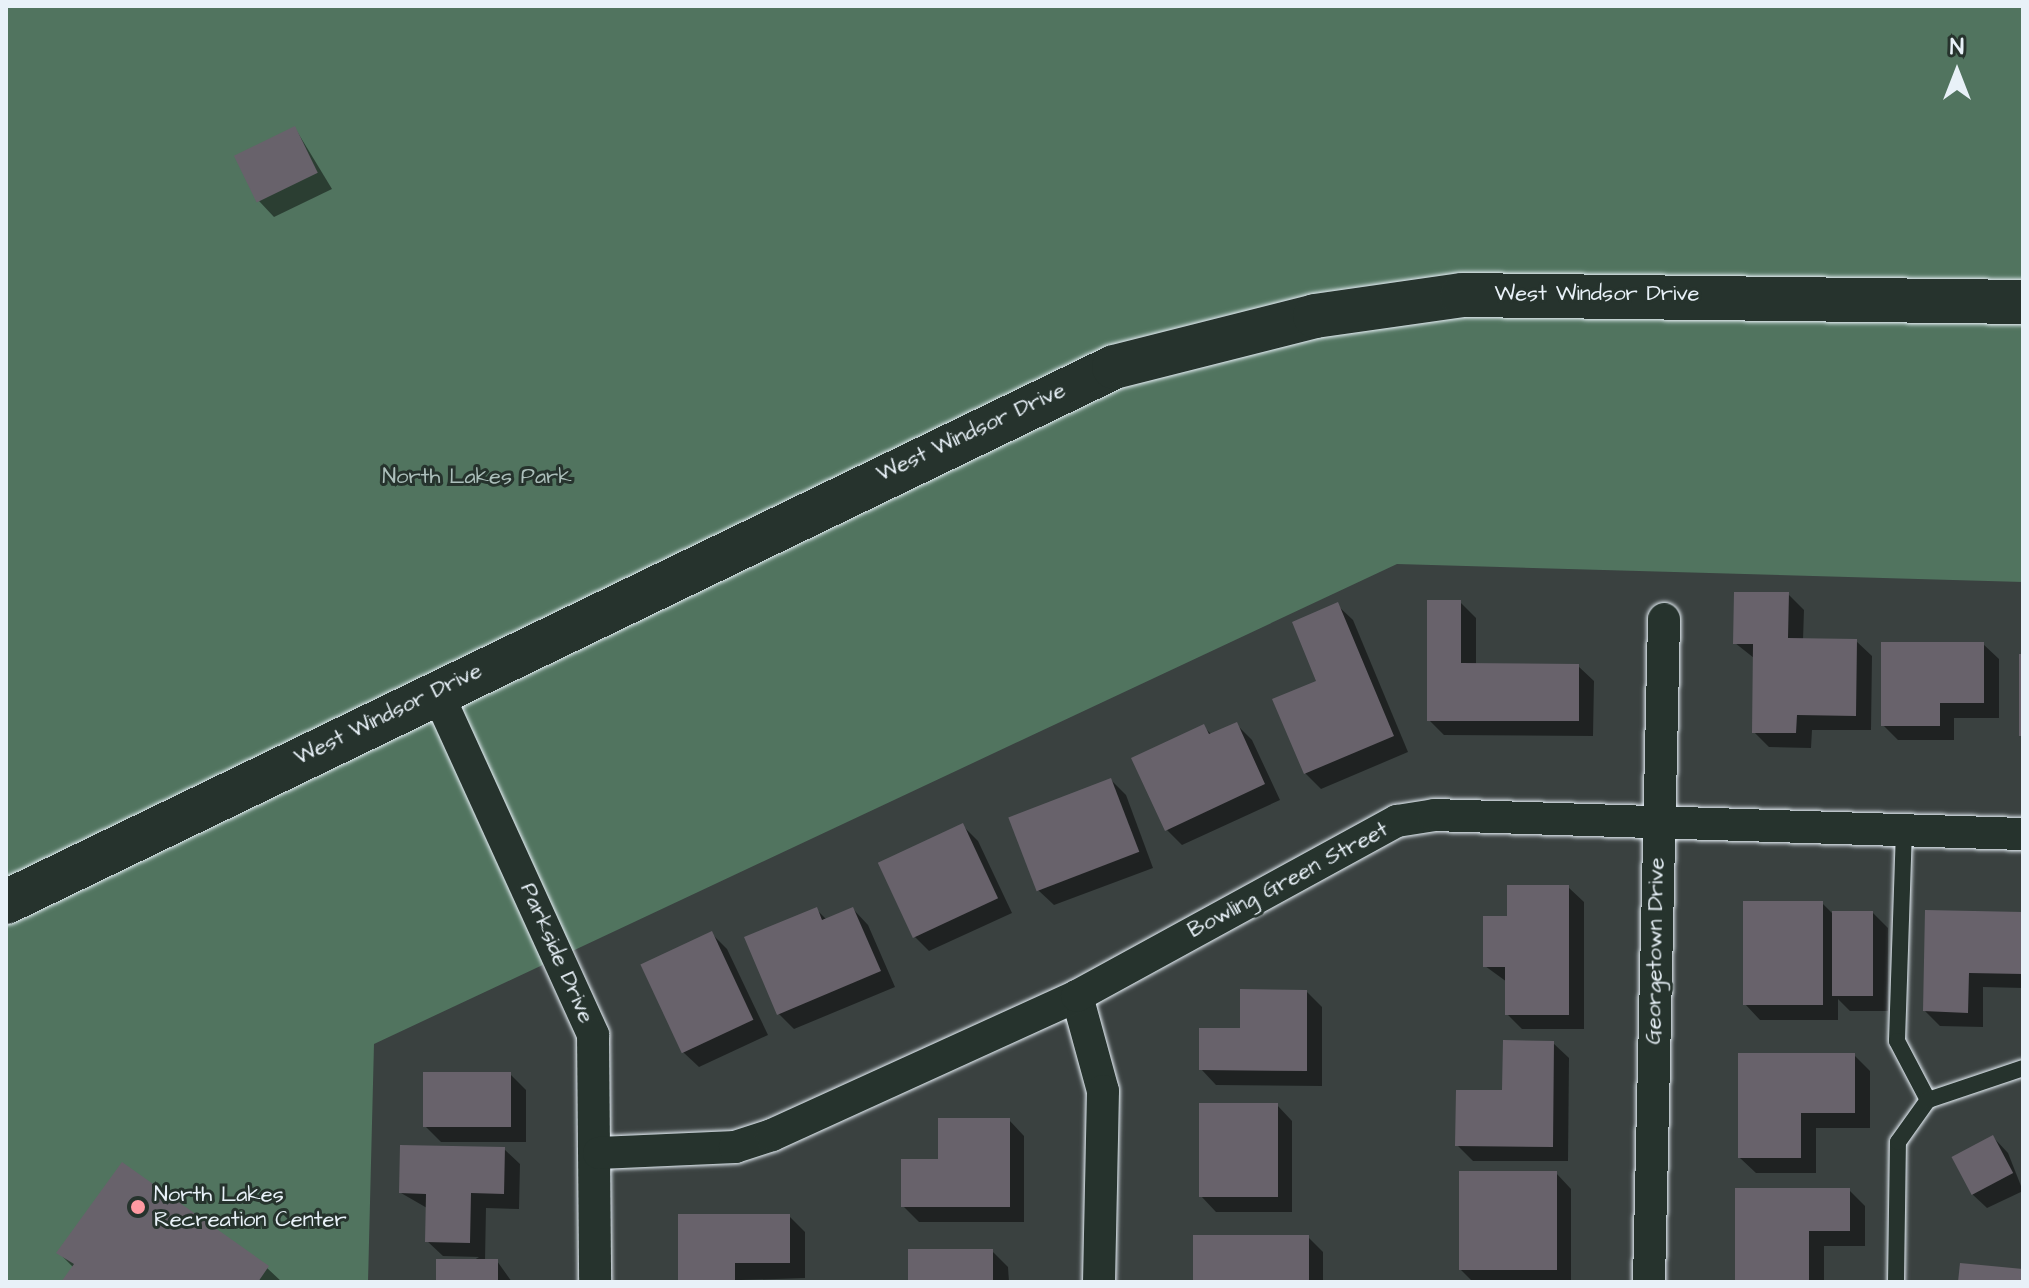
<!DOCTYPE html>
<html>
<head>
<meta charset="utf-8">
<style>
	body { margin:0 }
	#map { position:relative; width:2029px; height:1288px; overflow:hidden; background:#3a4140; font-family:"Architects Daughter",sans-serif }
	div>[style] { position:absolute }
	.green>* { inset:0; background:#51745f }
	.shadow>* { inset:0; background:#0007 }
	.building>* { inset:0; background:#68626b; transform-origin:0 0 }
	.roads { filter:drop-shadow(0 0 2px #e8f1f8) drop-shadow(0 0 2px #e8f1f8) }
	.lane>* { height:16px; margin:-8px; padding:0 8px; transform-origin:8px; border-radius:8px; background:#26332d }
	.street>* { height:32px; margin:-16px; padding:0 16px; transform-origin:16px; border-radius:16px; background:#26332d }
	.secondary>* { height:44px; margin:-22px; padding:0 22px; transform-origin:22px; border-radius:22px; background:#26332d }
	.dots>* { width:22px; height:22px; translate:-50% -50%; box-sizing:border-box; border:4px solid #26332d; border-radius:50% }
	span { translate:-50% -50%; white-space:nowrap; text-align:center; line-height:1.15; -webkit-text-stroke:6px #26332d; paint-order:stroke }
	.street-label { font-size:22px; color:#e8f1f8 }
	.park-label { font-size:22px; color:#acbfbb }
	.poi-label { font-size:22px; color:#e8f1f8 }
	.left { translate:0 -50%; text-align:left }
	.frame { position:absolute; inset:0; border:8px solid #e8f1f8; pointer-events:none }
	.north { position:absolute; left:1917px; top:32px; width:80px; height:80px; -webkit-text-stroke:6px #26332d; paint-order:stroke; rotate:0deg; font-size:22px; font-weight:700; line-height:32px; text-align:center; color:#e8f1f8 }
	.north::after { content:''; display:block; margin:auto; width:28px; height:36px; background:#e8f1f8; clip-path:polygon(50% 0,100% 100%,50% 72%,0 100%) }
</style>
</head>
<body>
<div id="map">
	<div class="green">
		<i style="clip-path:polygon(6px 6px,2023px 6px,2023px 582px,1397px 564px,374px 1044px,368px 1282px,6px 1282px)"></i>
	</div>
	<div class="shadow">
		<i style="clip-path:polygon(295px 128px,332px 189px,274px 217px,259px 201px)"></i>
		<i style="clip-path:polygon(1788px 594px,1804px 610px,1803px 640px,1856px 641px,1872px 656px,1871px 730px,1812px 730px,1811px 748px,1769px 747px,1754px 732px,1754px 658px,1735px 643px)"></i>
		<i style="clip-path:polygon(1460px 602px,1476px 618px,1476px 665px,1578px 666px,1594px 681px,1593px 736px,1444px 735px,1429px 720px)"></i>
		<i style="clip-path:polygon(1337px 605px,1353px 620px,1408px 752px,1321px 789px,1305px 773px)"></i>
		<i style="clip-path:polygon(1983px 644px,1999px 659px,1999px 718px,1954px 718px,1954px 740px,1898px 740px,1883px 725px)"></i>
		<i style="clip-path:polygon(1236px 724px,1252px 740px,1280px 800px,1182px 845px,1167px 830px,1204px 727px,1212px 735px)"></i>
		<i style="clip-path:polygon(1111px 780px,1126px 795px,1153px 868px,1054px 905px,1038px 890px)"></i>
		<i style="clip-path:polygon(962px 825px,978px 841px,1012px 913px,929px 951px,914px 936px)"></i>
		<i style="clip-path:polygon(1568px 887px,1584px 902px,1584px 1029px,1522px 1029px,1507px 1014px,1507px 982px,1485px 966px)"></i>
		<i style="clip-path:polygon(1822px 903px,1832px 913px,1873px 913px,1888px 928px,1888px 1011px,1850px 1011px,1838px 999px,1838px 1020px,1760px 1020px,1745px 1004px)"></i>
		<i style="clip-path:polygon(816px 909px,827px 920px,853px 909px,868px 925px,895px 987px,794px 1029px,778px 1013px)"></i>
		<i style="clip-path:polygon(2023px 914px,2023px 988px,1983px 987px,1983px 1027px,1940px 1026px,1925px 1011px)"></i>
		<i style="clip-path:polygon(711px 933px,727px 949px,768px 1035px,699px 1067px,683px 1052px)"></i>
		<i style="clip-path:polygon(1307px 992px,1322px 1007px,1322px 1086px,1216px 1085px,1201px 1069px,1242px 1030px)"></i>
		<i style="clip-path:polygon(1553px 1043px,1569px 1058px,1568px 1161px,1473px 1161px,1457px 1145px)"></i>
		<i style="clip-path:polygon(1854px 1055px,1870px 1071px,1870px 1128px,1816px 1128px,1816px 1173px,1756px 1173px,1740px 1158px)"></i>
		<i style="clip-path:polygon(510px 1074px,526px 1090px,526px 1142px,441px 1142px,425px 1126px)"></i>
		<i style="clip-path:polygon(1277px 1105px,1292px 1121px,1292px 1212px,1216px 1212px,1201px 1196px)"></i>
		<i style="clip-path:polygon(1009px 1120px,1024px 1136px,1024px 1222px,919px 1222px,903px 1206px,940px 1161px)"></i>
		<i style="clip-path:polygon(1993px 1137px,2008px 1153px,2023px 1191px,1987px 1208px,1971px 1193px)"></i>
		<i style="clip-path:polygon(504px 1149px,520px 1164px,519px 1209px,486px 1208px,485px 1261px,497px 1261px,512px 1282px,438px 1282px,479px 1257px,443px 1256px,427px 1241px,427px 1208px,401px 1193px)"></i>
		<i style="clip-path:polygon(1556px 1173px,1571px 1189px,1571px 1282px,1473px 1282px,1460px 1269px)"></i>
		<i style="clip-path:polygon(1849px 1190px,1865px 1206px,1865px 1246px,1824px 1246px,1824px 1282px,1737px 1282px)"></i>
		<i style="clip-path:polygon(789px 1216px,805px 1232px,805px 1278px,680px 1282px)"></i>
		<i style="clip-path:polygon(1308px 1237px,1323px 1252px,1323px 1282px,1195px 1280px)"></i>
		<i style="clip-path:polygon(992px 1251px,1008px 1267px,1009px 1282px,910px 1282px)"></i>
		<i style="clip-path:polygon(59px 1253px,267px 1268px,282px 1282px,64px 1282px,74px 1268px)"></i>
	</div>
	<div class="building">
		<i style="left:295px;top:126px;width:52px;height:68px;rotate:64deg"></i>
		<i style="clip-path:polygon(1734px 592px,1789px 592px,1788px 638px,1857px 639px,1856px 716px,1797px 715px,1796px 733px,1752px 733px,1753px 644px,1733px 644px)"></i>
		<i style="clip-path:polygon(1427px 600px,1461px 600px,1461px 663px,1579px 664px,1579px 721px,1427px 721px)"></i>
		<i style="clip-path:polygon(1338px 602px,1394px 736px,1304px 774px,1272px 699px,1316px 681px,1292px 622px)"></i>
		<i style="clip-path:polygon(1881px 642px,1984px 642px,1984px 703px,1940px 703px,1940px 726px,1881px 726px)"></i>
		<i style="left:2019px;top:654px;width:4px;height:82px"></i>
		<i style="clip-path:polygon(1237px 722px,1265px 784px,1165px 831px,1131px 758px,1204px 724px,1209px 734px)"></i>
		<i style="left:1111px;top:778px;width:79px;height:110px;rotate:69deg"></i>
		<i style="left:963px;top:823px;width:83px;height:94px;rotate:65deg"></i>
		<i style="clip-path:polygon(1507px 885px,1569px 885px,1569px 1015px,1505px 1015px,1505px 967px,1483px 967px,1483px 916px,1507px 916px)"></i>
		<i style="left:1743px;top:901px;width:80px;height:104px"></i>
		<i style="clip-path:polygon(817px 907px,822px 920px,853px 907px,881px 971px,777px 1015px,744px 937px)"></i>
		<i style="clip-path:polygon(1925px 910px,2023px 912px,2023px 974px,1969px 973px,1968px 1013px,1923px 1011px)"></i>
		<i style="left:1832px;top:911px;width:41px;height:85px"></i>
		<i style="left:712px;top:931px;width:98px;height:79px;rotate:65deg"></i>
		<i style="clip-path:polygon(1240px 989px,1307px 990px,1307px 1071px,1199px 1070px,1199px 1028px,1240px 1028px)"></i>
		<i style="clip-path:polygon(1503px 1040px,1554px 1041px,1553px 1147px,1455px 1146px,1456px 1090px,1502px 1090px)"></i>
		<i style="clip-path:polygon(1738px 1053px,1855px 1053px,1855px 1113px,1801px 1113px,1801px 1158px,1738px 1158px)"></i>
		<i style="left:423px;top:1072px;width:88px;height:55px"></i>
		<i style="left:1199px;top:1103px;width:79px;height:94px"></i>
		<i style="clip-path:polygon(938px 1118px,1010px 1118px,1010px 1207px,901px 1207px,901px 1159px,938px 1159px)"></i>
		<i style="left:1993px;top:1135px;width:43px;height:47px;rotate:62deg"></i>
		<i style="clip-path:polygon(400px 1145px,505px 1147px,504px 1194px,471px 1193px,470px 1243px,425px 1242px,426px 1194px,399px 1193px)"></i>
		<i style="clip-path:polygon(122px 1162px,269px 1266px,258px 1282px,61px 1282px,74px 1264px,56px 1253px)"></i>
		<i style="left:1459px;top:1171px;width:98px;height:99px"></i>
		<i style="clip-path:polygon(1735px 1188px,1850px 1188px,1850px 1231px,1809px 1231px,1809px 1282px,1735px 1282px)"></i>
		<i style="clip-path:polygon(678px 1214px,790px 1214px,790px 1263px,735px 1263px,735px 1282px,678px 1282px)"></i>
		<i style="left:1193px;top:1235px;width:116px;height:46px"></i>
		<i style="left:908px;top:1249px;width:85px;height:33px"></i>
		<i style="left:436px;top:1259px;width:62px;height:23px"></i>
		<i style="clip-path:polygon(1960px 1263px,2023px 1269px,2023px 1282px,1958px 1282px)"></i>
	</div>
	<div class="roads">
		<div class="lane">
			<i style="left:1904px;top:829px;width:212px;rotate:91.9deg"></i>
			<i style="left:1897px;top:1041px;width:67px;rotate:62.3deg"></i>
			<i style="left:1896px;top:1282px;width:140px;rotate:-89.2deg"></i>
			<i style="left:1898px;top:1142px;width:52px;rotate:-54.5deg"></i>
			<i style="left:1928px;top:1100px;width:100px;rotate:-18.6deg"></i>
		</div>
		<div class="street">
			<i style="left:436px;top:690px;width:379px;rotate:65.5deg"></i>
			<i style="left:593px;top:1035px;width:247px;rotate:89.5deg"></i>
			<i style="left:1077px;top:996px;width:98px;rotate:74.7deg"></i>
			<i style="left:1103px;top:1091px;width:191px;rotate:91.2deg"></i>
			<i style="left:599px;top:1153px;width:136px;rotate:-2.5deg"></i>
			<i style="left:735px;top:1147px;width:39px;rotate:-18deg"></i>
			<i style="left:772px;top:1135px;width:335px;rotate:-24.5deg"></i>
			<i style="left:1077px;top:996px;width:365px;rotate:-28.7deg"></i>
			<i style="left:1397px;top:821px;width:37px;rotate:-9deg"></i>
			<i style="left:1434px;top:815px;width:589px;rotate:1.85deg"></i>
			<i style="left:1649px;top:1282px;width:663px;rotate:-88.7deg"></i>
		</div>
		<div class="secondary">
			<i style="left:6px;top:902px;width:1230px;rotate:-25.77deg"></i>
			<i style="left:1114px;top:367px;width:207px;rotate:-14.2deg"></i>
			<i style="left:1315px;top:316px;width:148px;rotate:-8.1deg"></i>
			<i style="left:1462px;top:295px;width:561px;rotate:0.71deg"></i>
		</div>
	</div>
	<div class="dots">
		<i style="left:138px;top:1207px;background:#ff9aa2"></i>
	</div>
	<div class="street-label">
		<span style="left:1597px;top:294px">West Windsor Drive</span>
		<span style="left:971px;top:432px;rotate:-25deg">West Windsor Drive</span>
		<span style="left:388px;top:714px;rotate:-26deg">West Windsor Drive</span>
		<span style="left:1288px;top:880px;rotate:-28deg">Bowling Green Street</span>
		<span style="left:1655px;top:951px;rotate:-89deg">Georgetown Drive</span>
		<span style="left:557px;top:953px;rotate:66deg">Parkside Drive</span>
	</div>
	<div class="park-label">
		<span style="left:477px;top:477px">North Lakes Park</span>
	</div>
	<div class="poi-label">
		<span class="left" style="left:154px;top:1207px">North Lakes<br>Recreation Center</span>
	</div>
	<div class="frame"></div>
	<div class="north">N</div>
</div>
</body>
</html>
